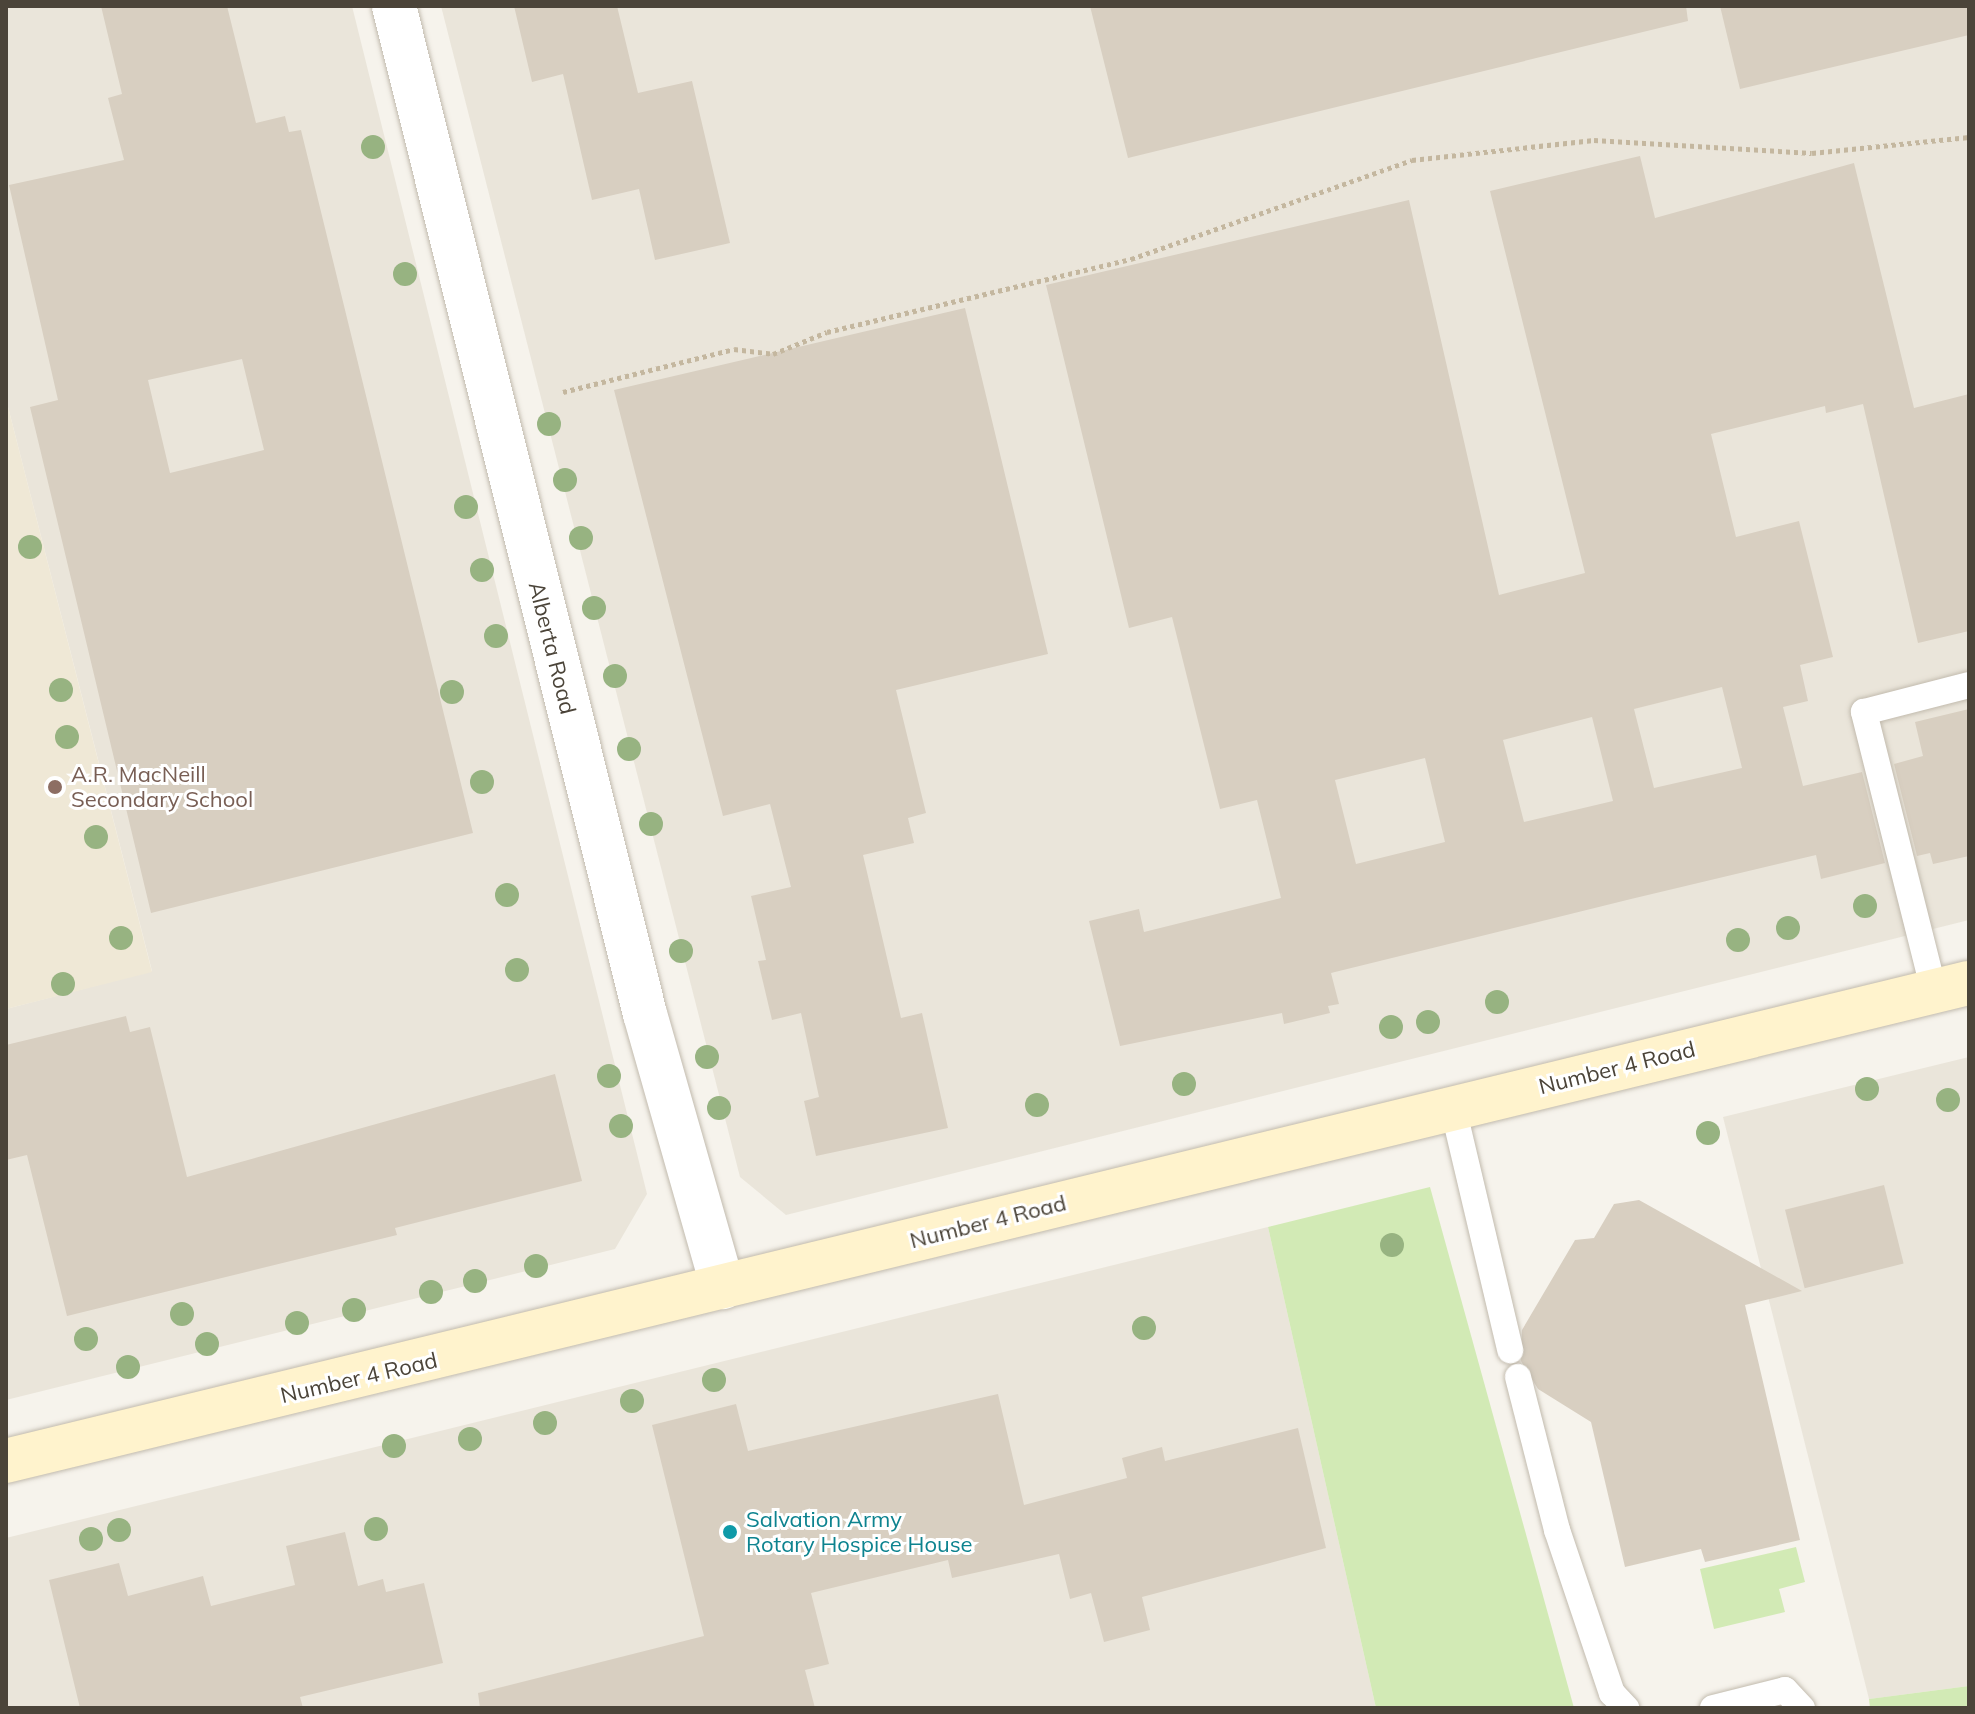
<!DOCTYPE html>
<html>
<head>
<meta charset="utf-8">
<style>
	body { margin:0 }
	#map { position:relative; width:1975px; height:1714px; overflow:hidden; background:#f6f3ec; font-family:Mulish,sans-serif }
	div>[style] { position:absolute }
	.residential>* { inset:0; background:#eae5da }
	.education>* { inset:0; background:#efe8d6 }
	.green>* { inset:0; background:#d2eab5 }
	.building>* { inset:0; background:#d8cfc1; transform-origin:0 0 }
	.path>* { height:5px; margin-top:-2.5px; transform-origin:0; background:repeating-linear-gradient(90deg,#c4b79f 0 4px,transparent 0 8px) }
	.roads { filter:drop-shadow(0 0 2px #c2bbae) drop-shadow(0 0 2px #c2bbae) }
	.service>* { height:26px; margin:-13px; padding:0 13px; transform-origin:13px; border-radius:13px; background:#fff }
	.minor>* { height:44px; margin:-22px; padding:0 22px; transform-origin:22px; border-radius:22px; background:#fff }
	.secondary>* { height:44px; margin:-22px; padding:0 22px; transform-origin:22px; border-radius:22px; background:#fff3cd }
	.trees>* { width:24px; height:24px; margin:-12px; border-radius:50%; background:#97b381 }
	.dots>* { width:22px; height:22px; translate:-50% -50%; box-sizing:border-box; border:4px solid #fff; border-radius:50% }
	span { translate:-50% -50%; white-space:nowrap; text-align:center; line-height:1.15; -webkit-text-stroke:6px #fff; paint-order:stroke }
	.street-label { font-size:22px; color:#4b4439 }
	.education-label { font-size:22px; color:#785e54 }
	.left { translate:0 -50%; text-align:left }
	.culture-label { font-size:22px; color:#0d838f }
	.frame { position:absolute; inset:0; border:8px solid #4b4439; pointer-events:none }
</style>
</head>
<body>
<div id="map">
	<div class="residential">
		<i style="clip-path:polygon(6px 6px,352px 6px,647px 1194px,615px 1249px,6px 1400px,6px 1009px,152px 971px,6px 399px)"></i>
		<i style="clip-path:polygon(441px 6px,1969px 6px,1969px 920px,786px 1215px,740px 1177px)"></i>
		<i style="clip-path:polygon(1969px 1057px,1969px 1686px,1869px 1699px,1723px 1117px)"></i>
		<i style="clip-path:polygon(1268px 1227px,1376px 1708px,6px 1708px,6px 1538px)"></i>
	</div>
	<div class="education">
		<i style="clip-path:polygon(6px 399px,152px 972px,6px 1009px)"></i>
	</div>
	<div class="green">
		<i style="clip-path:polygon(1430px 1187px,1574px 1708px,1376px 1708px,1268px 1227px)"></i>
		<i style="clip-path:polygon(1796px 1547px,1805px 1582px,1779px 1589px,1785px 1612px,1714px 1629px,1700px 1569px)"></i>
		<i style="clip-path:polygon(1969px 1686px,1969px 1708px,1870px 1708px,1869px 1699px)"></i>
	</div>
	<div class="building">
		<i style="clip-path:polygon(evenodd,101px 6px,227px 6px,256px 123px,285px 116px,289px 132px,301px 130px,473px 833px,151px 913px,30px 407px,58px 400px,9px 185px,124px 160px,108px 98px,122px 94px,101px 6px,242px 359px,264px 450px,170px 473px,148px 380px,242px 359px)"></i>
		<i style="clip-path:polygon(514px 6px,617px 6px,638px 93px,692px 81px,730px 243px,655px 260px,639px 189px,592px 200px,563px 74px,532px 82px)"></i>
		<i style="clip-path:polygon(1090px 6px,1686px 6px,1688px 21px,1128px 158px)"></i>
		<i style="clip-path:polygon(1720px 6px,1969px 6px,1969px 35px,1740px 89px)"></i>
		<i style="clip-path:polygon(evenodd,1640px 156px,1655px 218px,1854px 163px,1914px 408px,1969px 394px,1969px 631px,1918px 643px,1863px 404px,1826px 413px,1825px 406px,1711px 434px,1736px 537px,1799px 521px,1833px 657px,1800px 665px,1808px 701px,1783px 707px,1803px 786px,1862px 772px,1885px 863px,1821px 879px,1816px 855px,1631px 899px,1331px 973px,1339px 1004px,1328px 1006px,1330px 1013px,1284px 1024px,1282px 1013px,1120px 1046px,1089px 921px,1139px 909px,1144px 932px,1281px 898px,1257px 800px,1220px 809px,1172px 617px,1129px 628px,1046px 285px,1409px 200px,1499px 595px,1585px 573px,1490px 191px,1640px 156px,1722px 687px,1742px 768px,1654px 788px,1634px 709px,1722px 687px,1640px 156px,1592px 717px,1613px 801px,1524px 822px,1503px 740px,1592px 717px,1640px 156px,1425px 758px,1445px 842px,1356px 864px,1335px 780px,1425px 758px)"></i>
		<i style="clip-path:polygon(965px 308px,1048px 654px,896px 690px,926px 813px,908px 818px,914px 843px,863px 855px,901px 1018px,922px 1013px,948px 1128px,816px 1156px,804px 1101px,819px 1097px,801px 1013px,772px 1020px,758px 961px,766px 960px,751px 896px,791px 887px,770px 804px,723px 816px,614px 390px)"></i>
		<i style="clip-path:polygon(1969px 709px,1969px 856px,1933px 864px,1930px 853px,1917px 856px,1894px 764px,1923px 756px,1915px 722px)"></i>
		<i style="clip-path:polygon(126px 1016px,130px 1032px,150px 1027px,187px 1177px,555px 1074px,582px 1181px,395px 1228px,397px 1235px,67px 1316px,27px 1155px,6px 1160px,6px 1045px)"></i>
		<i style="left:1884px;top:1185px;width:81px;height:102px;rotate:76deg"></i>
		<i style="clip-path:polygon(1639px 1200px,1802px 1291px,1745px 1305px,1800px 1540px,1705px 1562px,1701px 1549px,1625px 1567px,1591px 1422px,1538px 1389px,1521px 1361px,1522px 1330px,1575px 1240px,1594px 1238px,1614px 1204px)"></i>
		<i style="clip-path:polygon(998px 1394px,1024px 1505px,1127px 1478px,1122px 1458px,1162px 1447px,1165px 1461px,1298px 1428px,1326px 1548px,1142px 1597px,1150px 1630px,1104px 1642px,1091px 1593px,1070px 1599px,1059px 1554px,952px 1578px,948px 1560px,811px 1593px,829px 1664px,805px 1670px,815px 1708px,480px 1708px,478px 1693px,704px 1636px,652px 1425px,736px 1404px,748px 1451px)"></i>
		<i style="clip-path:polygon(345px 1532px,358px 1586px,383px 1579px,386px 1592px,424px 1583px,443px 1663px,300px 1697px,303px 1708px,80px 1708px,49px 1580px,119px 1563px,128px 1596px,203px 1576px,211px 1606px,295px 1585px,286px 1546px)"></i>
	</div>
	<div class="path">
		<i style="left:563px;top:392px;width:176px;rotate:-14.1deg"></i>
		<i style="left:734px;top:349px;width:39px;rotate:7deg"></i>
		<i style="left:773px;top:354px;width:58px;rotate:-22.2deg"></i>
		<i style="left:827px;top:332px;width:313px;rotate:-13.5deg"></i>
		<i style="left:1131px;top:259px;width:298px;rotate:-19.4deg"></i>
		<i style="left:1412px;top:160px;width:183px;rotate:-6.3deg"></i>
		<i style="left:1594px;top:140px;width:218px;rotate:3.4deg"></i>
		<i style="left:1812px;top:153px;width:158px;rotate:-5.8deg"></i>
	</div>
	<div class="roads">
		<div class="service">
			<i style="left:1934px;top:991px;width:288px;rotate:-104.1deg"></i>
			<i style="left:1864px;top:712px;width:108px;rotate:-14.4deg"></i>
			<i style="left:1453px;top:1108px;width:249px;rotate:76.7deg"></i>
			<i style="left:1518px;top:1377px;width:158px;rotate:75.7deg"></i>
			<i style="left:1557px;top:1530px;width:172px;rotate:71.4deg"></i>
			<i style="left:1612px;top:1693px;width:21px;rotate:47deg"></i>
			<i style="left:1713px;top:1708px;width:74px;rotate:-14deg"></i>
			<i style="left:1785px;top:1690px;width:25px;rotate:47deg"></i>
		</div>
		<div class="minor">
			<i style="left:394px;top:6px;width:1039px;rotate:76.02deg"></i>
			<i style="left:645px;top:1014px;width:284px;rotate:74.1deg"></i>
		</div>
		<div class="secondary">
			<i style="left:6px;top:1461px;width:2020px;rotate:-13.69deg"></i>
		</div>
	</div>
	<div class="trees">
		<i style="left:373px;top:147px"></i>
		<i style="left:405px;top:274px"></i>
		<i style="left:549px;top:424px"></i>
		<i style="left:565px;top:480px"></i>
		<i style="left:466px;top:507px"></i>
		<i style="left:581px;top:538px"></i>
		<i style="left:30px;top:547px"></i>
		<i style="left:482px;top:570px"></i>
		<i style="left:594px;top:608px"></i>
		<i style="left:496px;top:636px"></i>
		<i style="left:615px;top:676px"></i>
		<i style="left:61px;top:690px"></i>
		<i style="left:452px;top:692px"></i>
		<i style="left:67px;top:737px"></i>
		<i style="left:629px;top:749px"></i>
		<i style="left:482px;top:782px"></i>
		<i style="left:651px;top:824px"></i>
		<i style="left:96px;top:837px"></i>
		<i style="left:507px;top:895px"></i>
		<i style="left:1865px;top:906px"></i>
		<i style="left:1788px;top:928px"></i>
		<i style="left:121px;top:938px"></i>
		<i style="left:1738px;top:940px"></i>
		<i style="left:681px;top:951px"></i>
		<i style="left:517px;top:970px"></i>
		<i style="left:63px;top:984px"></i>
		<i style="left:1497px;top:1002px"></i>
		<i style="left:1428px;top:1022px"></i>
		<i style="left:1391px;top:1027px"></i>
		<i style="left:707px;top:1057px"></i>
		<i style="left:609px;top:1076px"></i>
		<i style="left:1184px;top:1084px"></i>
		<i style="left:1867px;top:1089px"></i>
		<i style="left:1948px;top:1100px"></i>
		<i style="left:1037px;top:1105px"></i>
		<i style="left:719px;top:1108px"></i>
		<i style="left:621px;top:1126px"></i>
		<i style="left:1708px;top:1133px"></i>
		<i style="left:1392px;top:1245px"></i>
		<i style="left:536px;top:1266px"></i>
		<i style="left:475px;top:1281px"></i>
		<i style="left:431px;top:1292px"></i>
		<i style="left:354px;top:1310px"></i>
		<i style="left:182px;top:1314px"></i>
		<i style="left:297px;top:1323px"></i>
		<i style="left:1144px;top:1328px"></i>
		<i style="left:86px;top:1339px"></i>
		<i style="left:207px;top:1344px"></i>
		<i style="left:128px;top:1367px"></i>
		<i style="left:714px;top:1380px"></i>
		<i style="left:632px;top:1401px"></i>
		<i style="left:545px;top:1423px"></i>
		<i style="left:470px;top:1439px"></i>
		<i style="left:394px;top:1446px"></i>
		<i style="left:376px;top:1529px"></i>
		<i style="left:119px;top:1530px"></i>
		<i style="left:91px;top:1539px"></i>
	</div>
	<div class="dots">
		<i style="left:55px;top:787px;background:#8d6e63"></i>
		<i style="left:730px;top:1532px;background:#0f9aa8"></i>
	</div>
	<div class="street-label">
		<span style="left:552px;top:648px;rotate:76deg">Alberta Road</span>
		<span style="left:1617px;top:1068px;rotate:-14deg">Number 4 Road</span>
		<span style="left:988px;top:1222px;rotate:-14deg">Number 4 Road</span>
		<span style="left:359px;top:1378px;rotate:-13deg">Number 4 Road</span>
	</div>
	<div class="education-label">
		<span class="left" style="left:71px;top:787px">A.R. MacNeill<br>Secondary School</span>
	</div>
	<div class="culture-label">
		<span class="left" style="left:746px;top:1532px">Salvation Army<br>Rotary Hospice House</span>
	</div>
	<div class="frame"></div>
</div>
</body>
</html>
